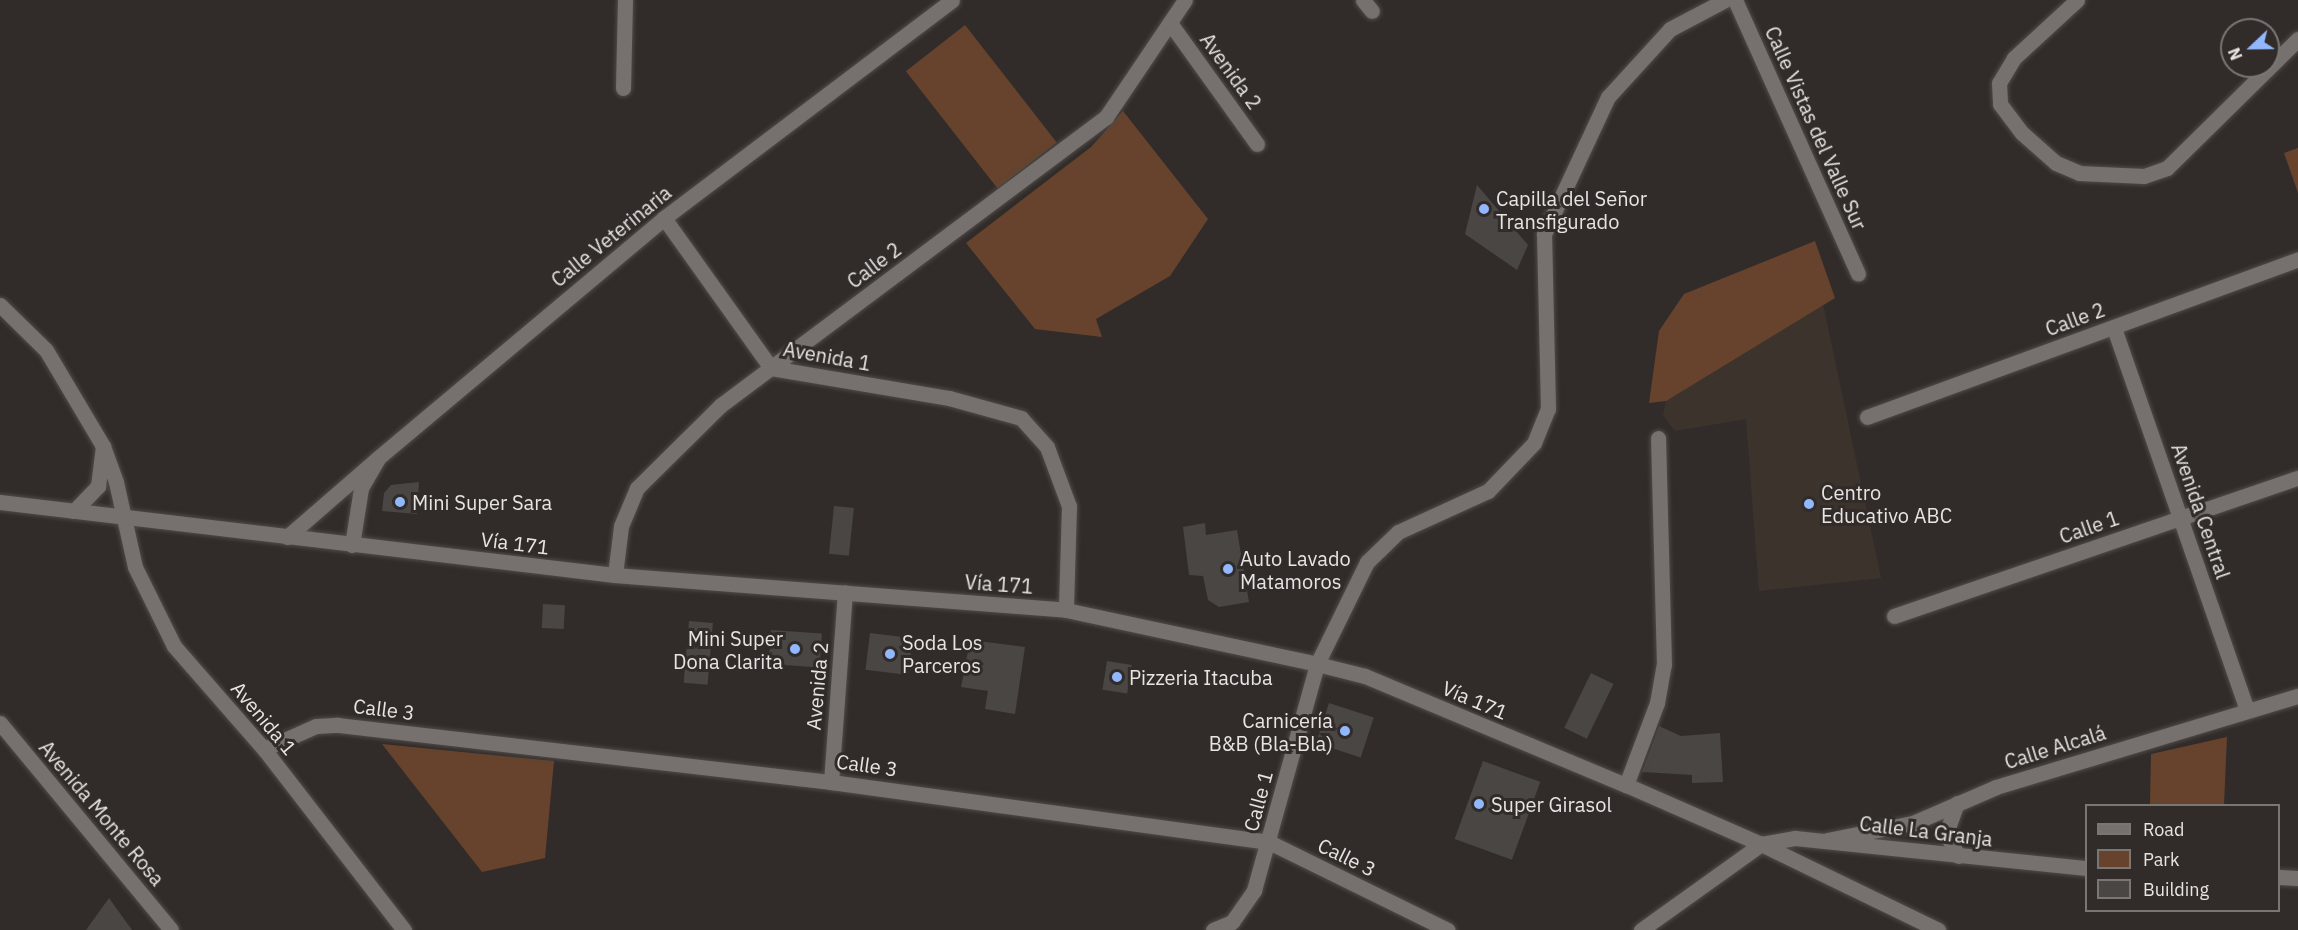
<!DOCTYPE html>
<html>
<head>
<meta charset="utf-8">
<style>
	body { margin:0 }
	#map { position:relative; width:2298px; height:930px; overflow:hidden; background:#312c2a; font-family:"IBM Plex Sans",sans-serif }
	div>[style] { position:absolute }
	.built>* { inset:0; background:#3d332d }
	.green>* { inset:0; background:#67432d; transform-origin:0 0 }
	.building>* { inset:0; background:#4a4643; transform-origin:0 0 }
	.roads { filter:drop-shadow(0 0 2px #4f4b48) drop-shadow(0 0 2px #4f4b48) }
	.street>* { height:15px; margin:-7.5px; padding:0 7.5px; transform-origin:7.5px; border-radius:7.5px; background:#76716e }
	.secondary>* { height:15px; margin:-7.5px; padding:0 7.5px; transform-origin:7.5px; border-radius:7.5px; background:#76716e }
	.dots>* { width:16px; height:16px; translate:-50% -50%; box-sizing:border-box; border:3px solid #312c2a; border-radius:50% }
	span { translate:-50% -50%; white-space:nowrap; text-align:center; line-height:1.15; -webkit-text-stroke:6px #312c2a; paint-order:stroke }
	.street-label { font-size:20px; color:#e7e4e2 }
	.poi-label { font-size:20px; color:#e7e4e2 }
	.left { translate:0 -50%; text-align:left }
	.right { translate:-100% -50%; text-align:right }
	.legend { position:absolute; left:2085px; top:804px; width:195px; height:108px; box-sizing:border-box; background:#312c2a; border:2px solid #7a7674; margin:0; padding:8px 10px; list-style:none; font-size:18px; color:#e7e4e2 }
	.legend li { display:flex; align-items:center; gap:12px; height:30px }
	.legend b { width:30px; border:2px solid #7a7674 }
	.north { position:absolute; left:2220px; top:18px; width:60px; height:60px; box-sizing:border-box; background:#312c2a; border:2px solid #7a7674; border-radius:50%; rotate:248deg; font-size:16px; font-weight:700; line-height:24px; text-align:center; color:#e7e4e2 }
	.north::after { content:''; display:block; margin:auto; width:21px; height:27px; background:#91b8fd; clip-path:polygon(50% 0,100% 100%,50% 72%,0 100%) }
</style>
</head>
<body>
<div id="map">
	<div class="built">
		<i style="clip-path:polygon(1823px 304px,1881px 578px,1759px 591px,1746px 419px,1675px 431px,1663px 415px,1666px 401px,1675px 389px)"></i>
	</div>
	<div class="green">
		<i style="left:965px;top:25px;width:149px;height:75px;rotate:52deg"></i>
		<i style="clip-path:polygon(1123px 111px,1208px 219px,1170px 276px,1096px 319px,1102px 337px,1035px 329px,966px 243px,1091px 147px)"></i>
		<i style="clip-path:polygon(2298px 148px,2298px 193px,2284px 153px)"></i>
		<i style="clip-path:polygon(1815px 241px,1835px 298px,1666px 401px,1649px 403px,1659px 331px,1684px 294px)"></i>
		<i style="clip-path:polygon(2227px 737px,2224px 805px,2150px 805px,2151px 754px)"></i>
		<i style="clip-path:polygon(382px 744px,554px 761px,545px 858px,482px 872px)"></i>
	</div>
	<div class="building">
		<i style="clip-path:polygon(1477px 185px,1528px 245px,1517px 270px,1465px 234px)"></i>
		<i style="clip-path:polygon(419px 482px,417px 514px,382px 511px,384px 493px,391px 485px)"></i>
		<i style="left:834px;top:506px;width:20px;height:48px;rotate:6deg"></i>
		<i style="clip-path:polygon(1205px 523px,1206px 535px,1237px 530px,1249px 602px,1219px 607px,1208px 600px,1203px 576px,1189px 575px,1183px 527px)"></i>
		<i style="left:543px;top:604px;width:22px;height:24px;rotate:3deg"></i>
		<i style="left:689px;top:621px;width:24px;height:62px;rotate:5deg"></i>
		<i style="left:771px;top:630px;width:51px;height:34px;rotate:4deg"></i>
		<i style="left:870px;top:633px;width:43px;height:37px;rotate:7deg"></i>
		<i style="clip-path:polygon(970px 640px,1025px 647px,1015px 714px,985px 709px,988px 691px,961px 687px)"></i>
		<i style="left:1107px;top:661px;width:25px;height:29px;rotate:9deg"></i>
		<i style="left:1591px;top:673px;width:25px;height:61px;rotate:26deg"></i>
		<i style="left:1329px;top:703px;width:47px;height:42px;rotate:18deg"></i>
		<i style="clip-path:polygon(1659px 726px,1681px 736px,1720px 733px,1723px 782px,1692px 783px,1692px 775px,1642px 772px)"></i>
		<i style="left:1483px;top:761px;width:61px;height:83px;rotate:20deg"></i>
		<i style="clip-path:polygon(109px 898px,132px 930px,86px 930px)"></i>
	</div>
	<div class="roads">
		<div class="street">
			<i style="left:1363px;top:0;width:14px;rotate:51deg"></i>
			<i style="left:1735px;top:0;width:300px;rotate:65.8deg"></i>
			<i style="left:2077px;top:0;width:86px;rotate:137.4deg"></i>
			<i style="left:2014px;top:58px;width:29px;rotate:121deg"></i>
			<i style="left:1999px;top:83px;width:21px;rotate:87deg"></i>
			<i style="left:2000px;top:104px;width:36px;rotate:53deg"></i>
			<i style="left:2022px;top:133px;width:45px;rotate:41.4deg"></i>
			<i style="left:2056px;top:163px;width:25px;rotate:23deg"></i>
			<i style="left:2079px;top:173px;width:65px;rotate:2.6deg"></i>
			<i style="left:2144px;top:176px;width:24px;rotate:-19deg"></i>
			<i style="left:2167px;top:168px;width:184px;rotate:-44.6deg"></i>
			<i style="left:1170px;top:23px;width:149px;rotate:54.3deg"></i>
			<i style="left:623px;top:88px;width:88px;rotate:-88.7deg"></i>
			<i style="left:664px;top:218px;width:184px;rotate:54.5deg"></i>
			<i style="left:771px;top:368px;width:181px;rotate:9.6deg"></i>
			<i style="left:949px;top:398px;width:75px;rotate:15.5deg"></i>
			<i style="left:1021px;top:418px;width:39px;rotate:48deg"></i>
			<i style="left:1047px;top:447px;width:63px;rotate:69.6deg"></i>
			<i style="left:1069px;top:506px;width:104px;rotate:91.7deg"></i>
			<i style="left:0;top:305px;width:64px;rotate:44.4deg"></i>
			<i style="left:46px;top:350px;width:112px;rotate:59.3deg"></i>
			<i style="left:103px;top:446px;width:38px;rotate:70deg"></i>
			<i style="left:116px;top:482px;width:87px;rotate:77.4deg"></i>
			<i style="left:135px;top:567px;width:88px;rotate:63.7deg"></i>
			<i style="left:174px;top:646px;width:137px;rotate:48.9deg"></i>
			<i style="left:264px;top:749px;width:229px;rotate:52.3deg"></i>
			<i style="left:2114px;top:328px;width:404px;rotate:70.8deg"></i>
			<i style="left:1867px;top:417px;width:459px;rotate:-20.1deg"></i>
			<i style="left:352px;top:545px;width:58px;rotate:-81deg"></i>
			<i style="left:361px;top:488px;width:34px;rotate:-60deg"></i>
			<i style="left:378px;top:458px;width:373px;rotate:-40deg"></i>
			<i style="left:664px;top:218px;width:361px;rotate:-37.1deg"></i>
			<i style="left:615px;top:575px;width:49px;rotate:-83deg"></i>
			<i style="left:621px;top:526px;width:41px;rotate:-67.2deg"></i>
			<i style="left:637px;top:488px;width:118px;rotate:-44.7deg"></i>
			<i style="left:721px;top:405px;width:481px;rotate:-36.8deg"></i>
			<i style="left:1106px;top:117px;width:141px;rotate:-56deg"></i>
			<i style="left:1894px;top:616px;width:427px;rotate:-18.9deg"></i>
			<i style="left:0;top:723px;width:268px;rotate:50.4deg"></i>
			<i style="left:264px;top:749px;width:57px;rotate:-23.9deg"></i>
			<i style="left:316px;top:726px;width:22px;rotate:-3deg"></i>
			<i style="left:338px;top:725px;width:496px;rotate:6.6deg"></i>
			<i style="left:831px;top:782px;width:442px;rotate:7.8deg"></i>
			<i style="left:1269px;top:842px;width:199px;rotate:26.2deg"></i>
			<i style="left:831px;top:782px;width:190px;rotate:-85.8deg"></i>
			<i style="left:1626px;top:785px;width:88px;rotate:-69.3deg"></i>
			<i style="left:1657px;top:703px;width:39px;rotate:-80deg"></i>
			<i style="left:1664px;top:665px;width:227px;rotate:-91.5deg"></i>
			<i style="left:1957px;top:803px;width:33px;rotate:110deg"></i>
			<i style="left:1946px;top:834px;width:25px;rotate:61deg"></i>
			<i style="left:1827px;top:840px;width:88px;rotate:-11.2deg"></i>
			<i style="left:1913px;top:823px;width:90px;rotate:-23.4deg"></i>
			<i style="left:1996px;top:787px;width:315px;rotate:-16.8deg"></i>
			<i style="left:2278px;top:877px;width:20px;rotate:3deg"></i>
			<i style="left:1213px;top:930px;width:21px;rotate:-23deg"></i>
			<i style="left:1232px;top:922px;width:39px;rotate:-55deg"></i>
			<i style="left:1254px;top:890px;width:235px;rotate:-74.4deg"></i>
			<i style="left:1317px;top:664px;width:114px;rotate:-63.9deg"></i>
			<i style="left:1367px;top:562px;width:43px;rotate:-44.1deg"></i>
			<i style="left:1398px;top:532px;width:99px;rotate:-24.5deg"></i>
			<i style="left:1488px;top:491px;width:66px;rotate:-46.2deg"></i>
			<i style="left:1534px;top:443px;width:37px;rotate:-68deg"></i>
			<i style="left:1548px;top:409px;width:175px;rotate:-91.3deg"></i>
			<i style="left:1544px;top:234px;width:151px;rotate:-65deg"></i>
			<i style="left:1608px;top:97px;width:92px;rotate:-47.6deg"></i>
			<i style="left:1670px;top:29px;width:62px;rotate:-27.8deg"></i>
			<i style="left:1641px;top:930px;width:148px;rotate:-35.6deg"></i>
			<i style="left:1761px;top:844px;width:35px;rotate:-10deg"></i>
			<i style="left:1795px;top:838px;width:293px;rotate:5.9deg"></i>
		</div>
		<div class="secondary">
			<i style="left:0;top:502px;width:619px;rotate:6.77deg"></i>
			<i style="left:615px;top:575px;width:452px;rotate:4.4deg"></i>
			<i style="left:1066px;top:610px;width:257px;rotate:12.1deg"></i>
			<i style="left:1317px;top:664px;width:49px;rotate:14deg"></i>
			<i style="left:1365px;top:676px;width:283px;rotate:22.7deg"></i>
			<i style="left:1626px;top:785px;width:147px;rotate:23.6deg"></i>
			<i style="left:1761px;top:844px;width:197px;rotate:25.9deg"></i>
			<i style="left:74px;top:511px;width:35px;rotate:-46deg"></i>
			<i style="left:98px;top:486px;width:40px;rotate:-82.9deg"></i>
			<i style="left:287px;top:537px;width:121px;rotate:-41deg"></i>
		</div>
	</div>
	<div class="dots">
		<i style="left:1484px;top:209px;background:#91b8fd"></i>
		<i style="left:400px;top:502px;background:#91b8fd"></i>
		<i style="left:1809px;top:504px;background:#91b8fd"></i>
		<i style="left:1228px;top:569px;background:#91b8fd"></i>
		<i style="left:795px;top:649px;background:#91b8fd"></i>
		<i style="left:890px;top:654px;background:#91b8fd"></i>
		<i style="left:1117px;top:677px;background:#91b8fd"></i>
		<i style="left:1345px;top:731px;background:#91b8fd"></i>
		<i style="left:1479px;top:804px;background:#91b8fd"></i>
	</div>
	<div class="street-label">
		<span style="left:1231px;top:71px;rotate:54deg">Avenida 2</span>
		<span style="left:1816px;top:128px;rotate:66deg">Calle Vistas del Valle Sur</span>
		<span style="left:611px;top:236px;rotate:-39deg">Calle Veterinaria</span>
		<span style="left:874px;top:265px;rotate:-37deg">Calle 2</span>
		<span style="left:2075px;top:319px;rotate:-20deg">Calle 2</span>
		<span style="left:827px;top:356px;rotate:10deg">Avenida 1</span>
		<span style="left:2201px;top:511px;rotate:71deg">Avenida Central</span>
		<span style="left:2089px;top:527px;rotate:-19deg">Calle 1</span>
		<span style="left:515px;top:543px;rotate:7deg">Vía 171</span>
		<span style="left:999px;top:584px;rotate:4deg">Vía 171</span>
		<span style="left:817px;top:686px;rotate:-85deg">Avenida 2</span>
		<span style="left:1475px;top:700px;rotate:23deg">Vía 171</span>
		<span style="left:384px;top:709px;rotate:7deg">Calle 3</span>
		<span style="left:264px;top:718px;rotate:50deg">Avenida 1</span>
		<span style="left:2055px;top:747px;rotate:-17deg">Calle Alcalá</span>
		<span style="left:867px;top:765px;rotate:8deg">Calle 3</span>
		<span style="left:1258px;top:801px;rotate:-75deg">Calle 1</span>
		<span style="left:102px;top:813px;rotate:50deg">Avenida Monte Rosa</span>
		<span style="left:1926px;top:831px;rotate:7deg">Calle La Granja</span>
		<span style="left:1347px;top:857px;rotate:26deg">Calle 3</span>
	</div>
	<div class="poi-label">
		<span class="left" style="left:1496px;top:210px">Capilla del Señor<br>Transfigurado</span>
		<span class="left" style="left:1821px;top:504px">Centro<br>Educativo ABC</span>
		<span class="left" style="left:412px;top:502px">Mini Super Sara</span>
		<span class="left" style="left:1240px;top:570px">Auto Lavado<br>Matamoros</span>
		<span class="right" style="left:783px;top:650px">Mini Super<br>Dona Clarita</span>
		<span class="left" style="left:902px;top:654px">Soda Los<br>Parceros</span>
		<span class="left" style="left:1129px;top:677px">Pizzeria Itacuba</span>
		<span class="right" style="left:1333px;top:732px">Carnicería<br>B&amp;B (Bla-Bla)</span>
		<span class="left" style="left:1491px;top:804px">Super Girasol</span>
	</div>
	<ul class="legend">
	<li><b style="height:8px;background:#76716e"></b>Road</li>
	<li><b style="height:16px;background:#67432d"></b>Park</li>
	<li><b style="height:16px;background:#4a4643"></b>Building</li>
	</ul>
	<div class="north">N</div>
</div>
</body>
</html>
